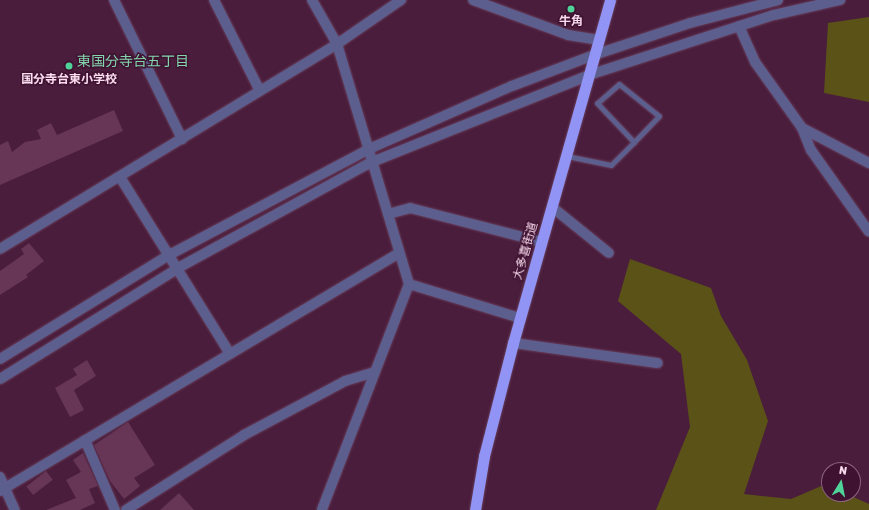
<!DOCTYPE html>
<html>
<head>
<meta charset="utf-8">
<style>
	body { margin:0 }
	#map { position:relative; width:869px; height:510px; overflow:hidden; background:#4a1d3c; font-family:Rubik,"Noto Sans JP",sans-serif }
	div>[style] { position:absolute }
	.green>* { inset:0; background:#5b5217 }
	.building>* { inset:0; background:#673656; transform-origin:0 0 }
	.roads { filter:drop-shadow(0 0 1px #663c59) drop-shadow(0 0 1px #663c59) }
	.service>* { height:5px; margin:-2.5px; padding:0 2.5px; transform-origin:2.5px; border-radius:2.5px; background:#5c5e8e }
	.minor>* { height:10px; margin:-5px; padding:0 5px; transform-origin:5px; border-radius:5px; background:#5c5e8e }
	.tertiary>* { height:10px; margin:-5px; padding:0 5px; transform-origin:5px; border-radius:5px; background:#5c5e8e }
	.trunk>* { height:11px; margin:-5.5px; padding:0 5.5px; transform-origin:5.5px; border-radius:5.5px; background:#9194f4 }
	.dots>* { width:11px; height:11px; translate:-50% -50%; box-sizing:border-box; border:2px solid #3f1232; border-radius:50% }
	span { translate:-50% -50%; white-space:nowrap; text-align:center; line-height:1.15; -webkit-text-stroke:3px #3f1232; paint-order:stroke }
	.poi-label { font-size:12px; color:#fbddef; font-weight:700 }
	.street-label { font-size:12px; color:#fbddef }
	.quarter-label { font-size:14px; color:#83d5ab }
	.north { position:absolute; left:821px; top:462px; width:40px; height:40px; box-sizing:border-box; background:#3f1232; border:1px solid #8a637e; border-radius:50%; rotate:10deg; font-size:11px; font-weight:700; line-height:16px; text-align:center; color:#fbddef }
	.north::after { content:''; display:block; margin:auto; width:14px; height:18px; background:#4fd399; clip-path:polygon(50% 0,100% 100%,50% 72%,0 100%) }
</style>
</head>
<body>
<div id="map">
	<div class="green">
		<i style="clip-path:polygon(869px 17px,869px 102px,824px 93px,828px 23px)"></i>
		<i style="clip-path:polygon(630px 259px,711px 288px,721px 316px,747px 360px,768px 421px,744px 494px,791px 499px,826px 484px,829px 486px,829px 494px,847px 494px,869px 504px,869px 510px,656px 510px,690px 427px,681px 354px,618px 301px)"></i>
	</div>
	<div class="building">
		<i style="clip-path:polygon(114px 110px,123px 131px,0 185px,0 145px,8px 141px,12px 152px,25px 142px,41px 139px,37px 130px,51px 123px,57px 135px)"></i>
		<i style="clip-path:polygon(29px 243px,44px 261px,26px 275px,28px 277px,0 295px,0 271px,24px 254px,21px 249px)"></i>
		<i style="clip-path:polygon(87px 360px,96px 376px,74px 390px,84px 410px,70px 417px,55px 388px,77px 375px,73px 369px)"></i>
		<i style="clip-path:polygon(128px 422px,155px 465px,134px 478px,140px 486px,124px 499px,110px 481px,94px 445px)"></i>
		<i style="clip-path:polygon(83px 453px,98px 486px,89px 489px,95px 503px,80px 510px,46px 510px,76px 498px,66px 480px,81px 472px,73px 460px)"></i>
		<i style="left:46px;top:471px;width:11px;height:25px;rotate:52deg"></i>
		<i style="clip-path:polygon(179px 493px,194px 510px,160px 510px)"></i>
	</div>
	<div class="roads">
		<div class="service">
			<i style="left:567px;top:156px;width:45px;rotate:11.6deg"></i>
			<i style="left:611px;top:165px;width:33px;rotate:-45deg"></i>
			<i style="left:634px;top:142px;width:36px;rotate:-46deg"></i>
			<i style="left:659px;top:116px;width:51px;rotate:-141.3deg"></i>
			<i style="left:619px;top:84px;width:29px;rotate:139deg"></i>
			<i style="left:597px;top:103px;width:54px;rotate:46.5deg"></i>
		</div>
		<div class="minor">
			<i style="left:114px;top:0;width:155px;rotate:63.9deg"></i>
			<i style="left:214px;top:0;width:100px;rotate:63.2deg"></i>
			<i style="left:312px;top:0;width:51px;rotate:60.4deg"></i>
			<i style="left:337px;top:44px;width:251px;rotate:73.3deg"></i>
			<i style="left:409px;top:284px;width:242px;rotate:111.1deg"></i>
			<i style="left:473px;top:0;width:101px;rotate:20.2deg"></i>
			<i style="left:568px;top:35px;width:30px;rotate:9deg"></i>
			<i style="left:739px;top:26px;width:39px;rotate:66deg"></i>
			<i style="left:755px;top:62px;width:81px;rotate:54.5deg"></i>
			<i style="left:802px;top:128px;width:24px;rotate:68deg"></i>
			<i style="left:811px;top:150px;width:100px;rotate:54.7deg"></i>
			<i style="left:802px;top:128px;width:76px;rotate:27.6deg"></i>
			<i style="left:120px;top:177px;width:208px;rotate:58.1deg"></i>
			<i style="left:552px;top:207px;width:73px;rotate:38.9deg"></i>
			<i style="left:388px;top:214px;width:23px;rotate:-15deg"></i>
			<i style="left:410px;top:208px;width:136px;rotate:14.4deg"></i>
			<i style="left:0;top:249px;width:394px;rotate:-31.3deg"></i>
			<i style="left:337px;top:44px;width:78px;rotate:-34.5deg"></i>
			<i style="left:409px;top:284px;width:116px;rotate:17deg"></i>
			<i style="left:513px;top:343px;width:146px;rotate:7.9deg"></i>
			<i style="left:85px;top:440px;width:76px;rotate:66.8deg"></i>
			<i style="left:0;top:491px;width:465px;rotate:-30.8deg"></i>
			<i style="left:126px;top:510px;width:140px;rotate:-32.4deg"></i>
			<i style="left:244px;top:435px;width:115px;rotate:-28.1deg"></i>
			<i style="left:345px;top:381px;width:31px;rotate:-17deg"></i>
		</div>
		<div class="tertiary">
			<i style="left:0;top:359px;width:198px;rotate:-31.6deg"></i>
			<i style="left:169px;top:255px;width:226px;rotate:-27.9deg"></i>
			<i style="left:369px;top:149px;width:156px;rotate:-23.8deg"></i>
			<i style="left:512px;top:86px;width:88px;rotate:-20.7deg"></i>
			<i style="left:594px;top:55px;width:101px;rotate:-18.4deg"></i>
			<i style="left:690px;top:23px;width:91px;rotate:-14.6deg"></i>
			<i style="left:0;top:379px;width:210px;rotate:-31.9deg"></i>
			<i style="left:178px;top:268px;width:221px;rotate:-28.7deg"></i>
			<i style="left:372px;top:162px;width:234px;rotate:-21.8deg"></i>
			<i style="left:589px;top:75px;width:194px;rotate:-18deg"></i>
			<i style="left:774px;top:15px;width:68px;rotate:-12.8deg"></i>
			<i style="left:0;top:477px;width:36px;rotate:66deg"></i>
		</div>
		<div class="trunk">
			<i style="left:475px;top:510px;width:55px;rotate:-80.5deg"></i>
			<i style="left:484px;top:456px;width:117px;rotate:-75.6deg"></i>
			<i style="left:513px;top:343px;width:356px;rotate:-74.2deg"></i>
		</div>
	</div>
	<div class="dots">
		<i style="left:571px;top:9px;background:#4fd399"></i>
		<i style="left:69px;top:66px;background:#4fd399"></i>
	</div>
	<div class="poi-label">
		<span style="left:571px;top:22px">牛角</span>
		<span style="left:69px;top:80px">国分寺台東小学校</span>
	</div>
	<div class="street-label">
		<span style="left:526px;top:251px;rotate:-74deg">大多喜街道</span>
	</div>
	<div class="quarter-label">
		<span style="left:133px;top:62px">東国分寺台五丁目</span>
	</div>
	<div class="north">N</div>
</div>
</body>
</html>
